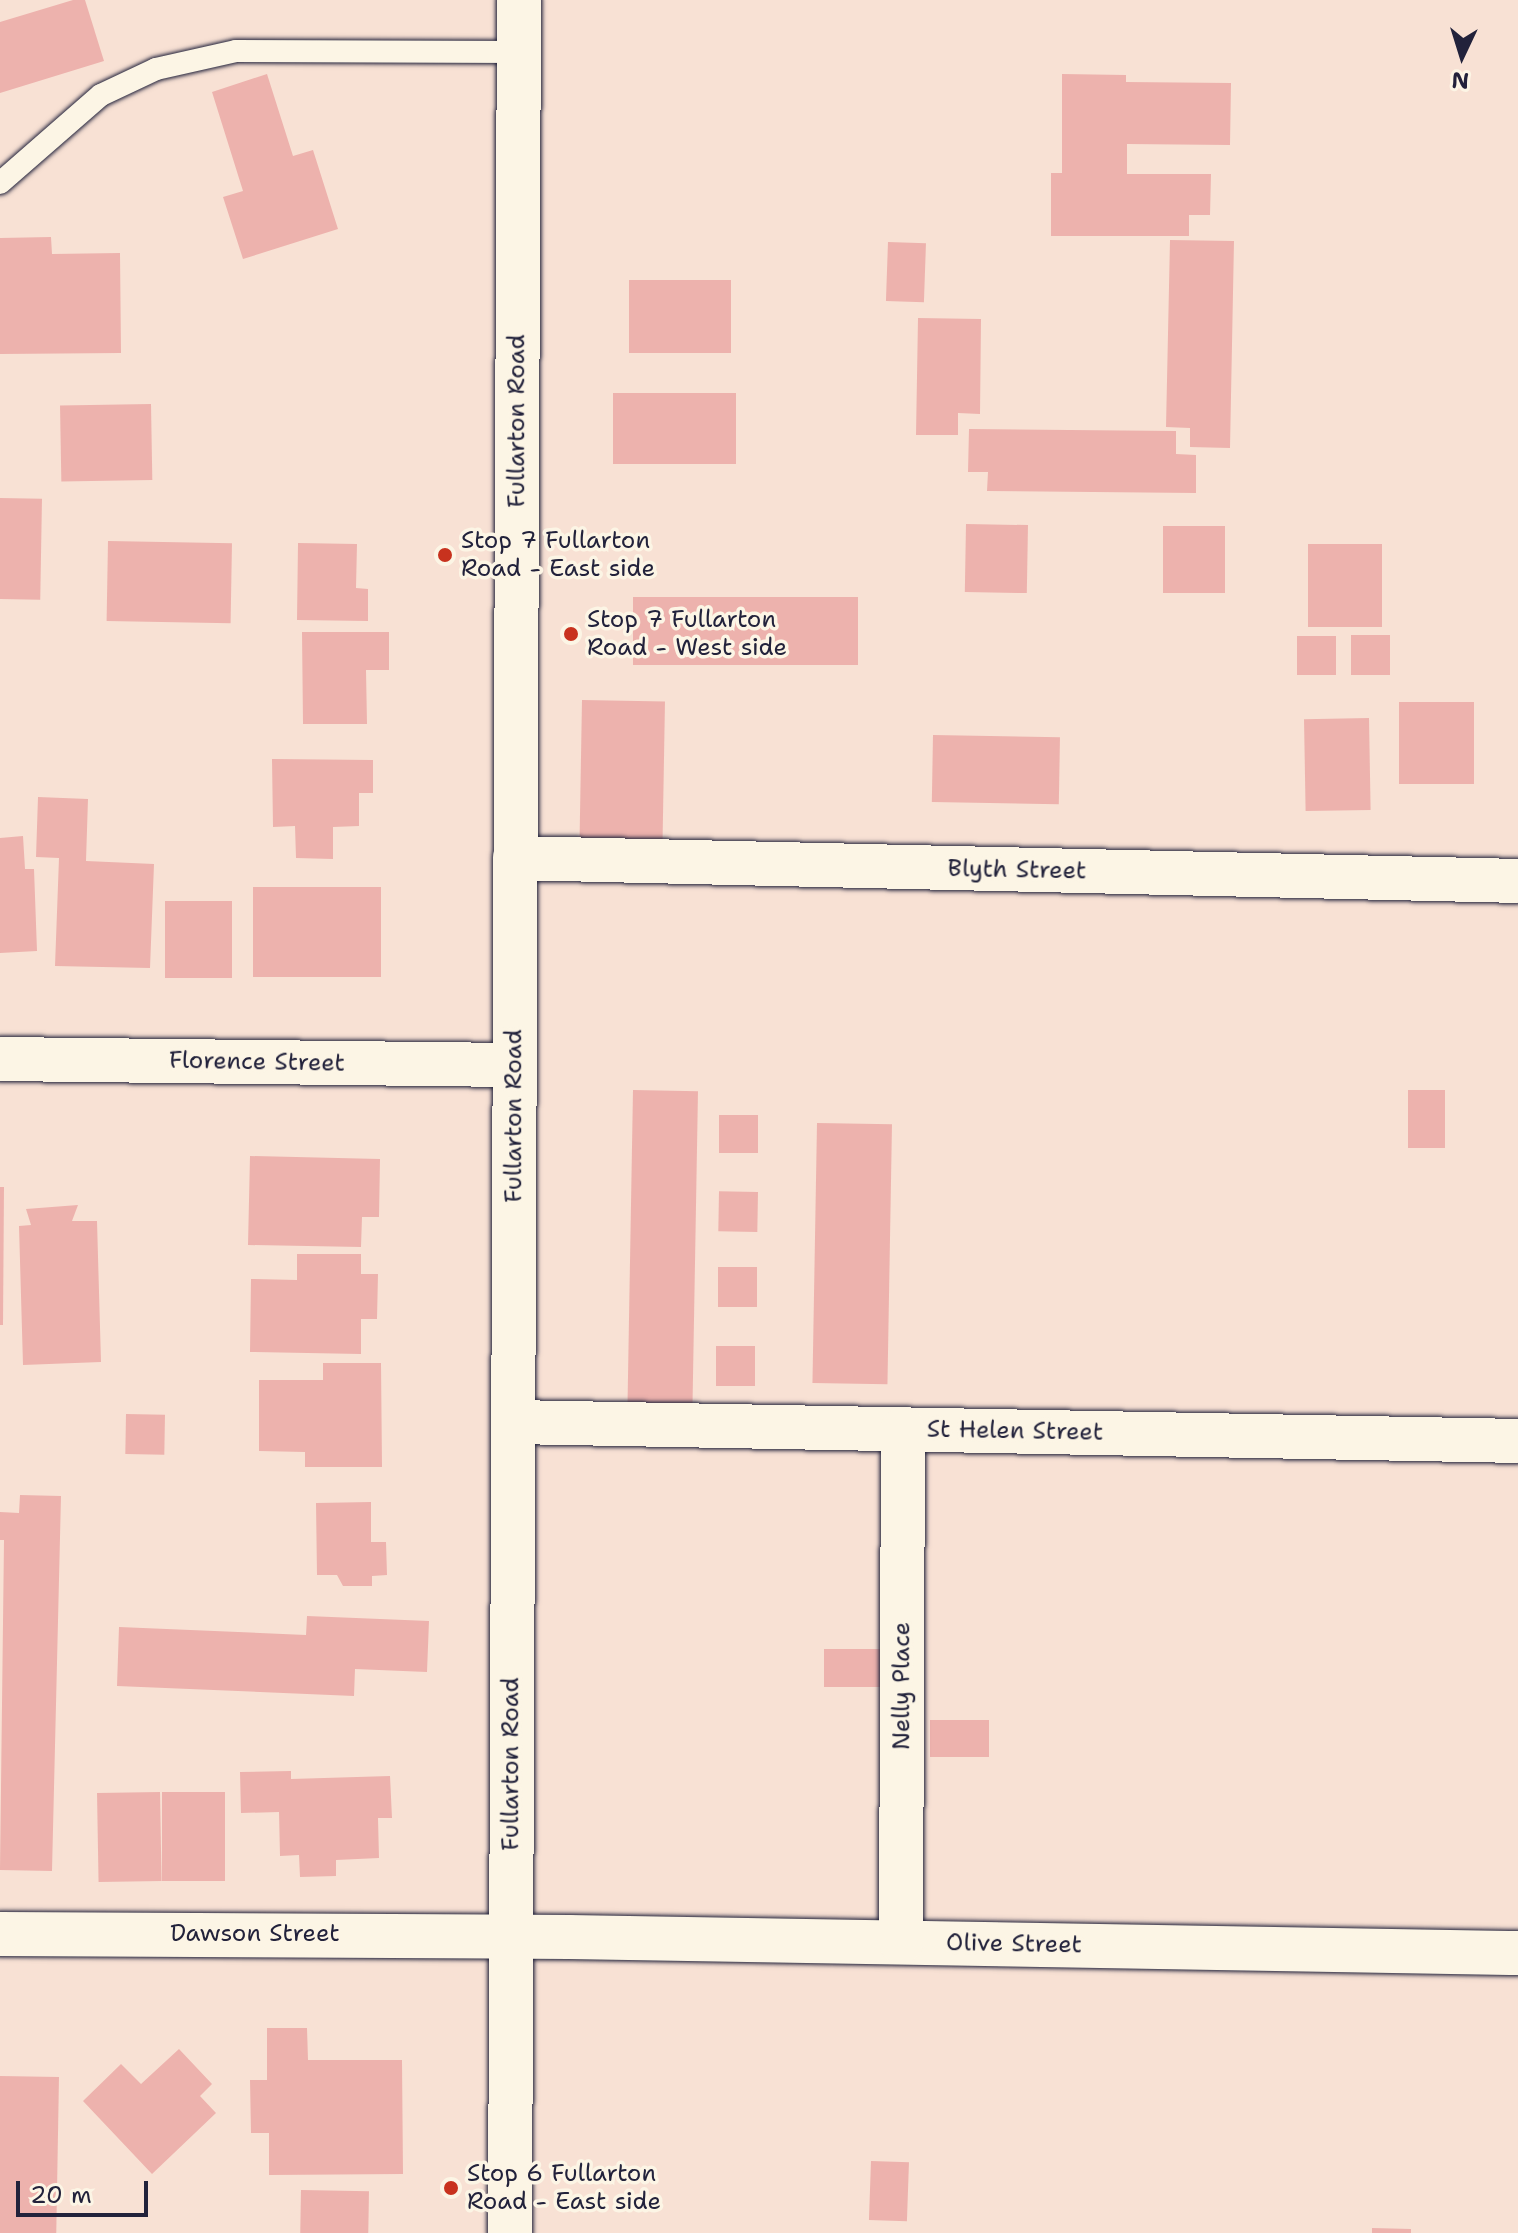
<!DOCTYPE html>
<html>
<head>
<meta charset="utf-8">
<style>
	body { margin:0 }
	#map { position:relative; width:1518px; height:2233px; overflow:hidden; background:#f8e1d4; font-family:"Shantell Sans",sans-serif }
	div>[style] { position:absolute }
	.building>* { inset:0; background:#edb2ad; transform-origin:0 0 }
	.roads { filter:drop-shadow(0 0 2px #22223b) drop-shadow(0 0 2px #22223b) }
	.service>* { height:22px; margin:-11px; padding:0 11px; transform-origin:11px; border-radius:11px; background:#fcf5e5 }
	.minor>* { height:44px; margin:-22px; padding:0 22px; transform-origin:22px; border-radius:22px; background:#fcf5e5 }
	.primary>* { height:44px; margin:-22px; padding:0 22px; transform-origin:22px; border-radius:22px; background:#fcf5e5 }
	.dots>* { width:22px; height:22px; translate:-50% -50%; box-sizing:border-box; border:4px solid #fcf5e5; border-radius:50% }
	span { translate:-50% -50%; white-space:nowrap; text-align:center; line-height:1.15; -webkit-text-stroke:7px #fcf5e5; paint-order:stroke }
	.street-label { font-size:24px; color:#22223b }
	.poi-label { font-size:24px; color:#22223b }
	.left { translate:0 -50%; text-align:left }
	.north { position:absolute; left:1422px; top:16px; width:80px; height:80px; -webkit-text-stroke:6px #fcf5e5; paint-order:stroke; rotate:184deg; font-size:22px; font-weight:700; line-height:32px; text-align:center; color:#22223b }
	.north::after { content:''; display:block; margin:auto; width:28px; height:36px; background:#22223b; clip-path:polygon(50% 0,100% 100%,50% 72%,0 100%) }
	.scale { position:absolute; left:16px; top:2181px; width:132px; height:36px; box-sizing:border-box; border:4px solid #22223b; border-top:0; padding-left:10px; font-size:24px; line-height:28px; white-space:nowrap; color:#22223b; -webkit-text-stroke:6px #fcf5e5; paint-order:stroke }
</style>
</head>
<body>
<div id="map">
	<div class="building">
		<i style="clip-path:polygon(73px 0,85px 0,104px 61px,0 93px,0 22px)"></i>
		<i style="clip-path:polygon(267px 74px,293px 156px,313px 150px,338px 229px,243px 259px,223px 197px,243px 191px,212px 92px)"></i>
		<i style="clip-path:polygon(1062px 74px,1126px 75px,1126px 82px,1231px 83px,1230px 145px,1127px 144px,1127px 174px,1211px 174px,1210px 215px,1189px 215px,1189px 236px,1051px 236px,1051px 173px,1062px 173px)"></i>
		<i style="clip-path:polygon(51px 237px,52px 254px,120px 253px,121px 353px,0 354px,0 238px)"></i>
		<i style="clip-path:polygon(1170px 240px,1234px 241px,1230px 448px,1190px 447px,1190px 428px,1166px 427px)"></i>
		<i style="left:888px;top:242px;width:38px;height:59px;rotate:2deg"></i>
		<i style="left:629px;top:280px;width:102px;height:73px"></i>
		<i style="clip-path:polygon(918px 318px,981px 319px,980px 414px,958px 413px,958px 435px,916px 435px)"></i>
		<i style="left:613px;top:393px;width:123px;height:71px"></i>
		<i style="left:151px;top:404px;width:76px;height:91px;rotate:89deg"></i>
		<i style="clip-path:polygon(969px 429px,1176px 431px,1176px 454px,1196px 455px,1196px 493px,987px 491px,988px 472px,968px 472px)"></i>
		<i style="left:0;top:498px;width:42px;height:101px;rotate:1deg"></i>
		<i style="left:966px;top:524px;width:62px;height:68px;rotate:1deg"></i>
		<i style="left:1163px;top:526px;width:62px;height:67px"></i>
		<i style="left:108px;top:541px;width:124px;height:80px;rotate:1deg"></i>
		<i style="clip-path:polygon(298px 543px,357px 544px,356px 588px,368px 589px,368px 621px,297px 620px)"></i>
		<i style="left:1308px;top:544px;width:74px;height:83px"></i>
		<i style="left:858px;top:597px;width:68px;height:225px;rotate:90deg"></i>
		<i style="clip-path:polygon(302px 632px,389px 632px,389px 670px,366px 670px,367px 724px,303px 724px)"></i>
		<i style="left:1390px;top:635px;width:40px;height:39px;rotate:90deg"></i>
		<i style="left:1297px;top:636px;width:39px;height:39px"></i>
		<i style="left:582px;top:700px;width:83px;height:144px;rotate:1deg"></i>
		<i style="left:1399px;top:702px;width:75px;height:82px"></i>
		<i style="left:1369px;top:718px;width:92px;height:65px;rotate:89deg"></i>
		<i style="left:933px;top:735px;width:127px;height:67px;rotate:1deg"></i>
		<i style="clip-path:polygon(272px 759px,373px 760px,373px 793px,359px 793px,359px 826px,333px 827px,333px 859px,296px 858px,295px 826px,273px 827px)"></i>
		<i style="clip-path:polygon(38px 797px,88px 799px,86px 861px,154px 864px,150px 968px,55px 966px,59px 858px,36px 857px)"></i>
		<i style="clip-path:polygon(23px 836px,25px 869px,34px 869px,37px 951px,0 953px,0 838px)"></i>
		<i style="left:253px;top:887px;width:128px;height:90px"></i>
		<i style="left:165px;top:901px;width:67px;height:77px"></i>
		<i style="left:633px;top:1090px;width:65px;height:316px;rotate:1deg"></i>
		<i style="left:1408px;top:1090px;width:37px;height:58px"></i>
		<i style="left:719px;top:1115px;width:39px;height:38px"></i>
		<i style="left:817px;top:1123px;width:75px;height:260px;rotate:1deg"></i>
		<i style="clip-path:polygon(250px 1156px,380px 1159px,379px 1217px,362px 1217px,361px 1247px,248px 1245px)"></i>
		<i style="clip-path:polygon(0 1187px,4px 1187px,3px 1325px,0 1325px)"></i>
		<i style="left:758px;top:1192px;width:40px;height:39px;rotate:91deg"></i>
		<i style="clip-path:polygon(78px 1205px,72px 1221px,97px 1221px,101px 1362px,23px 1365px,19px 1226px,31px 1225px,26px 1209px)"></i>
		<i style="clip-path:polygon(297px 1254px,361px 1254px,361px 1274px,378px 1274px,377px 1319px,361px 1319px,361px 1354px,250px 1352px,251px 1279px,297px 1280px)"></i>
		<i style="left:757px;top:1267px;width:40px;height:39px;rotate:90deg"></i>
		<i style="left:716px;top:1346px;width:39px;height:40px"></i>
		<i style="clip-path:polygon(323px 1363px,381px 1363px,382px 1467px,305px 1467px,305px 1452px,259px 1451px,259px 1380px,323px 1380px)"></i>
		<i style="left:126px;top:1414px;width:39px;height:40px;rotate:1deg"></i>
		<i style="clip-path:polygon(20px 1495px,61px 1496px,52px 1871px,0 1870px,4px 1540px,0 1540px,0 1512px,19px 1513px)"></i>
		<i style="clip-path:polygon(371px 1502px,371px 1542px,386px 1542px,387px 1575px,372px 1576px,372px 1586px,343px 1586px,337px 1575px,317px 1575px,316px 1503px)"></i>
		<i style="clip-path:polygon(307px 1616px,429px 1621px,427px 1672px,355px 1669px,354px 1696px,117px 1686px,119px 1627px,306px 1635px)"></i>
		<i style="left:883px;top:1649px;width:38px;height:59px;rotate:90deg"></i>
		<i style="left:930px;top:1720px;width:59px;height:37px"></i>
		<i style="clip-path:polygon(291px 1771px,291px 1779px,390px 1776px,392px 1818px,378px 1818px,379px 1858px,336px 1860px,336px 1876px,300px 1877px,299px 1855px,280px 1856px,279px 1812px,241px 1813px,240px 1772px)"></i>
		<i style="left:160px;top:1792px;width:89px;height:63px;rotate:89deg"></i>
		<i style="left:162px;top:1792px;width:63px;height:89px"></i>
		<i style="clip-path:polygon(267px 2028px,307px 2028px,308px 2060px,402px 2060px,403px 2174px,269px 2175px,269px 2133px,251px 2133px,250px 2080px,267px 2080px)"></i>
		<i style="clip-path:polygon(179px 2049px,212px 2084px,200px 2096px,216px 2113px,152px 2174px,83px 2101px,121px 2064px,141px 2084px)"></i>
		<i style="left:0;top:2076px;width:59px;height:157px;rotate:1deg"></i>
		<i style="left:871px;top:2161px;width:38px;height:59px;rotate:2deg"></i>
		<i style="left:301px;top:2190px;width:68px;height:43px;rotate:1deg"></i>
		<i style="clip-path:polygon(1372px 2228px,1411px 2229px,1411px 2233px,1372px 2233px)"></i>
	</div>
	<div class="roads">
		<div class="service">
			<i style="left:0;top:183px;width:134px;rotate:-41.1deg"></i>
			<i style="left:101px;top:95px;width:61px;rotate:-25.3deg"></i>
			<i style="left:156px;top:69px;width:82px;rotate:-12.7deg"></i>
			<i style="left:236px;top:51px;width:283px;rotate:0.2deg"></i>
		</div>
		<div class="minor">
			<i style="left:515px;top:858px;width:1003px;rotate:1.31deg"></i>
			<i style="left:0;top:1059px;width:515px;rotate:0.67deg"></i>
			<i style="left:513px;top:1422px;width:1005px;rotate:1.08deg"></i>
			<i style="left:0;top:1934px;width:569px;rotate:0.3deg"></i>
			<i style="left:569px;top:1937px;width:949px;rotate:0.97deg"></i>
			<i style="left:901px;top:1942px;width:513px;rotate:-89.78deg"></i>
		</div>
		<div class="primary">
			<i style="left:510px;top:2233px;width:2233px;rotate:-89.77deg"></i>
		</div>
	</div>
	<div class="dots">
		<i style="left:445px;top:555px;background:#c8321e"></i>
		<i style="left:571px;top:634px;background:#c8321e"></i>
		<i style="left:451px;top:2188px;background:#c8321e"></i>
	</div>
	<div class="street-label">
		<span style="left:517px;top:421px;rotate:-90deg">Fullarton Road</span>
		<span style="left:1017px;top:870px;rotate:1deg">Blyth Street</span>
		<span style="left:257px;top:1062px;rotate:1deg">Florence Street</span>
		<span style="left:514px;top:1116px;rotate:-90deg">Fullarton Road</span>
		<span style="left:1015px;top:1431px;rotate:1deg">St Helen Street</span>
		<span style="left:902px;top:1686px;rotate:-90deg">Nelly Place</span>
		<span style="left:511px;top:1764px;rotate:-90deg">Fullarton Road</span>
		<span style="left:255px;top:1934px">Dawson Street</span>
		<span style="left:1014px;top:1944px;rotate:1deg">Olive Street</span>
	</div>
	<div class="poi-label">
		<span class="left" style="left:461px;top:555px">Stop 7 Fullarton<br>Road - East side</span>
		<span class="left" style="left:587px;top:634px">Stop 7 Fullarton<br>Road - West side</span>
		<span class="left" style="left:467px;top:2188px">Stop 6 Fullarton<br>Road - East side</span>
	</div>
	<div class="north">N</div>
	<div class="scale">20 m</div>
</div>
</body>
</html>
